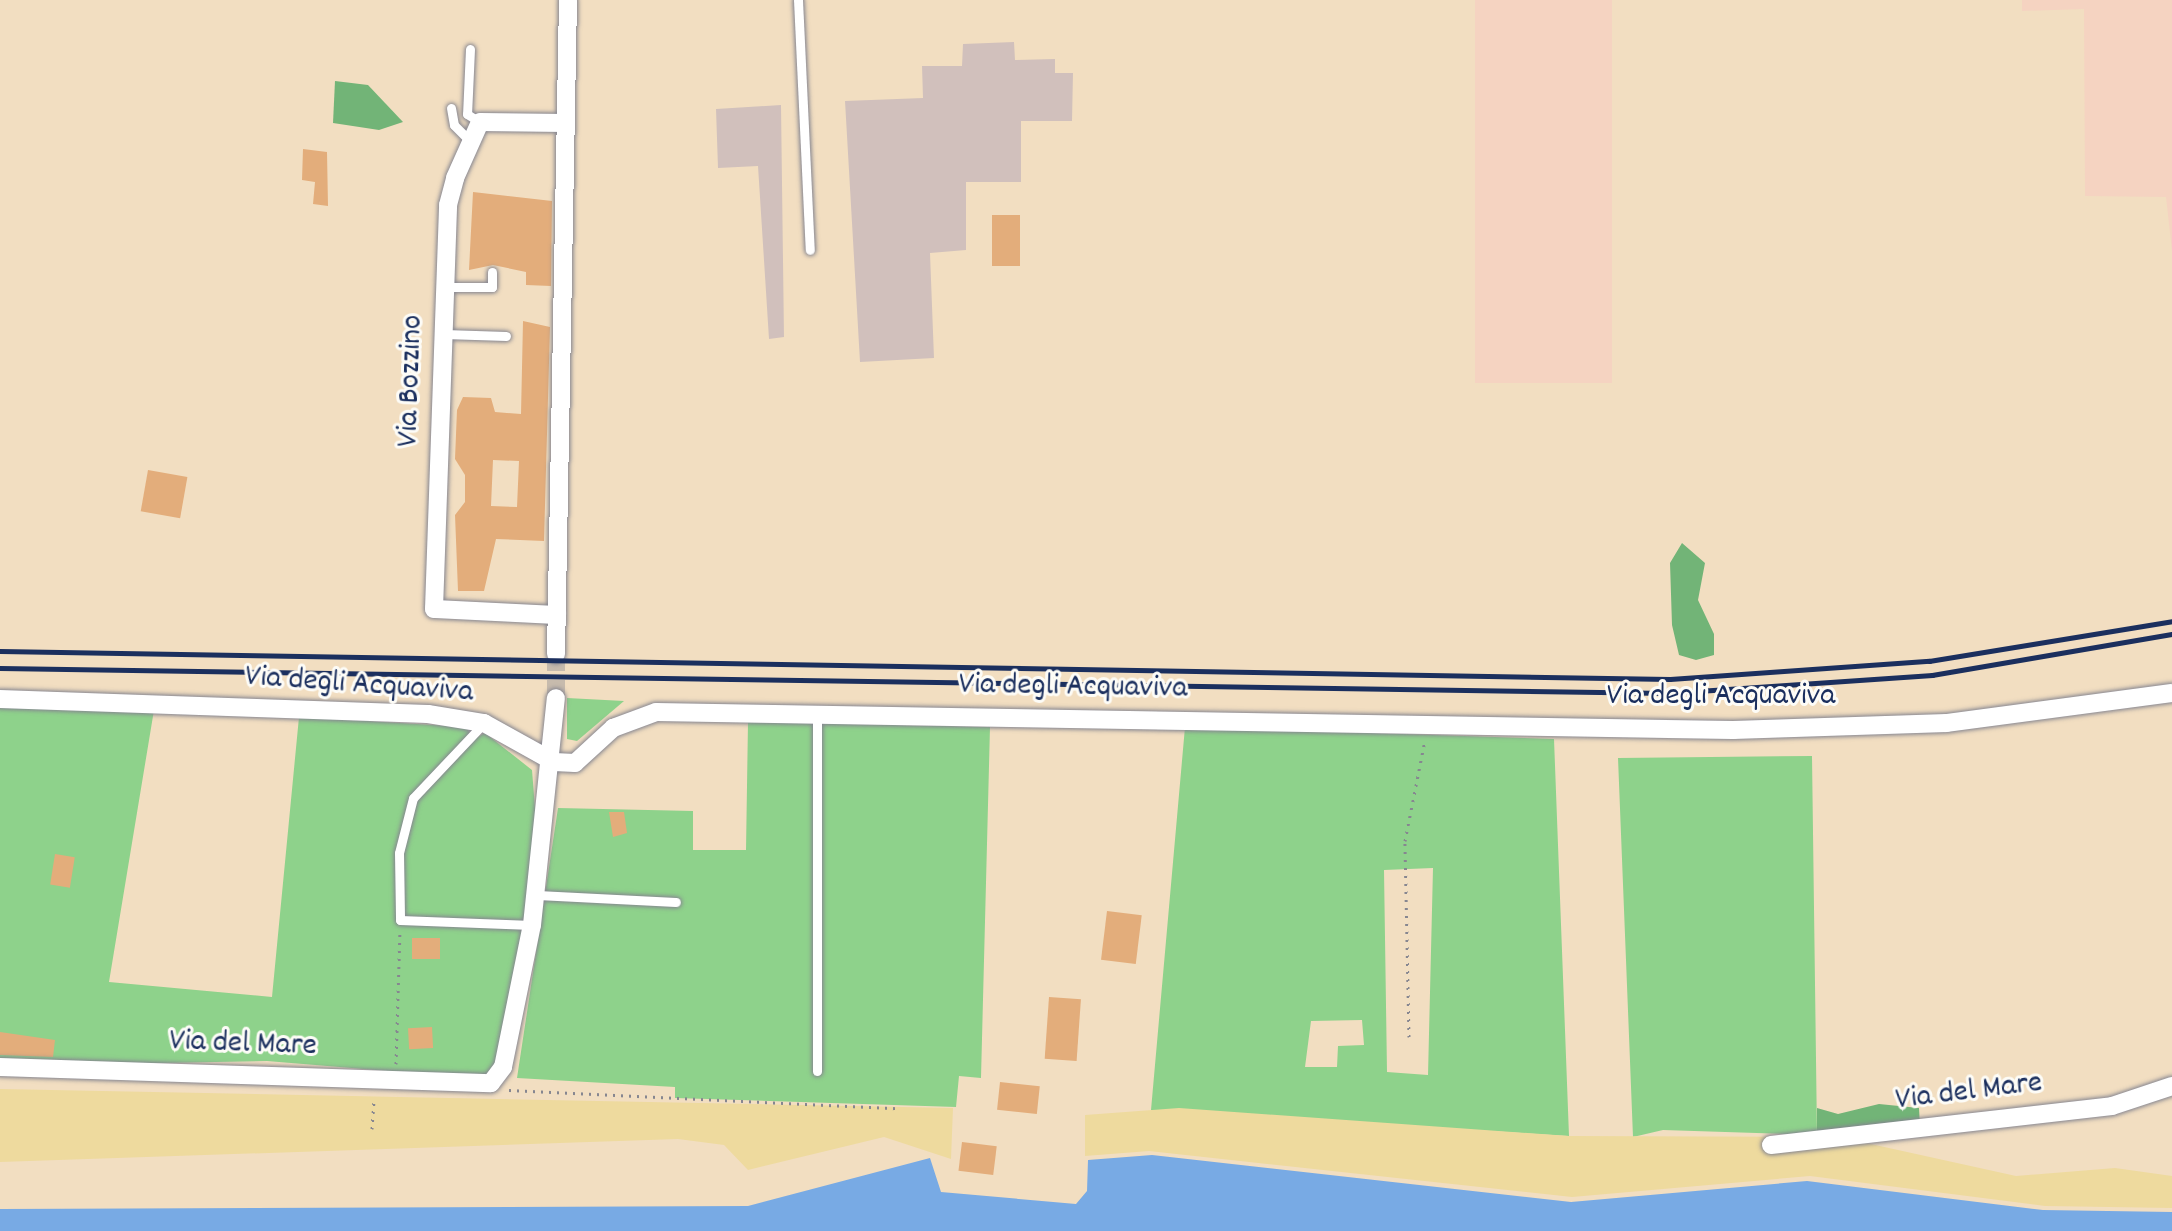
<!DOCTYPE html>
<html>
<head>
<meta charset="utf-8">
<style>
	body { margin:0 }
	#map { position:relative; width:2172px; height:1231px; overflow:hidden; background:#f2dec1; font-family:Dekko,sans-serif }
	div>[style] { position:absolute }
	.built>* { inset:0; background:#f5d3c1; transform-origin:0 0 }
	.industrial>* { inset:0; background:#d1c0bc }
	.green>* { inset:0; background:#8ed28b }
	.forest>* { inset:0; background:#72b477 }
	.sand>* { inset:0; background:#eeda9e }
	.water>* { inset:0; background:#78aae4 }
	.building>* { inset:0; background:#e3ad7b; transform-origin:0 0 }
	.street-tunnel>* { height:18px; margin-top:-9px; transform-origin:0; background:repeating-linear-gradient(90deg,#c7bbad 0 18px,transparent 0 27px) }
	.path>* { height:3px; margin-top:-1.5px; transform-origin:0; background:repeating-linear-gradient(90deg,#868690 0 2px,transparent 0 8px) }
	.roads { filter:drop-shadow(0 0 2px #868690) drop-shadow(0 0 2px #868690) }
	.lane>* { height:9px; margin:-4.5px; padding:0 4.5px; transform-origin:4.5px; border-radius:4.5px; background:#fff }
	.street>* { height:18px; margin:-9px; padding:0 9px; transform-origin:9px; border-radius:9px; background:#fff }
	.rail>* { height:5px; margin:-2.5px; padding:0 2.5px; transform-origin:2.5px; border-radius:2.5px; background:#1b2f5e }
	span { translate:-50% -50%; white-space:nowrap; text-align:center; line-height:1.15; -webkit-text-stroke:6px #fdfcf7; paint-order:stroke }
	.street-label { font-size:32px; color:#1b2f5e }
</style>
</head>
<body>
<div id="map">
	<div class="built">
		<i style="left:1475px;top:0;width:137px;height:383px"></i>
		<i style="clip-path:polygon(2022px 0,2172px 0,2172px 251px,2166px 197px,2085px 196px,2084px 9px,2022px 11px)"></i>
	</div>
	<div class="industrial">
		<i style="clip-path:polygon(1014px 42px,1015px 60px,1055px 59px,1055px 73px,1073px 73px,1072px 121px,1021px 121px,1021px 182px,966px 182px,966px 250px,930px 253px,934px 358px,860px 362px,845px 101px,923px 98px,922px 66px,962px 66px,963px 44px)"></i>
		<i style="clip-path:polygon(781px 105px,784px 337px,769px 339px,758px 166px,718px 168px,716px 109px)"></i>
	</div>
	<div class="green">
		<i style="clip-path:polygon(567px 698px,624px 701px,577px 741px,567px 739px)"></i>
		<i style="clip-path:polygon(0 707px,154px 710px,109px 982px,272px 997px,299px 717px,467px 727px,472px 740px,485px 733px,532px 770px,538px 846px,529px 924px,495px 1064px,484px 1079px,267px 1061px,0 1066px)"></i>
		<i style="clip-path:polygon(748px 722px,990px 727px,981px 1078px,959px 1076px,956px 1107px,675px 1098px,675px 1087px,517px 1078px,558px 808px,693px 811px,693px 850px,746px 850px)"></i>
		<i style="clip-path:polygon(evenodd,1185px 727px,1554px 739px,1569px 1136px,1151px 1110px,1185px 727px,1433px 868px,1428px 1075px,1387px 1072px,1384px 870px,1433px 868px,1185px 727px,1362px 1020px,1364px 1045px,1338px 1046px,1337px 1067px,1305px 1067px,1311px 1021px,1362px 1020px)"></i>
		<i style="clip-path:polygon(1812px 756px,1817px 1135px,1663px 1130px,1633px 1137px,1618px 758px)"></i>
	</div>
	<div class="forest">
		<i style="clip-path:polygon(335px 81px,368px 85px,403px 122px,379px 130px,333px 123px)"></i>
		<i style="clip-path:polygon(1682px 543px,1705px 563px,1698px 600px,1714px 634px,1714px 655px,1696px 660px,1679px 655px,1672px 625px,1670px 563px)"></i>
		<i style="clip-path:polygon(1879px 1104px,1919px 1108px,1920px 1127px,1817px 1135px,1817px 1108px,1838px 1114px)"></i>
	</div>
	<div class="sand">
		<i style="clip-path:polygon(0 1089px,953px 1108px,951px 1159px,884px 1137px,748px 1170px,724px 1145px,678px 1139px,0 1162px)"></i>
		<i style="clip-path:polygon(1179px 1108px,1569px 1136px,1839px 1137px,2016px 1176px,2115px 1168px,2172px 1176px,2172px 1208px,2045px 1206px,1810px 1176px,1572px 1197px,1149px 1151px,1085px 1156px,1085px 1115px)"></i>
	</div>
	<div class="water">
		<i style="clip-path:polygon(1152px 1155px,1571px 1202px,1807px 1181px,2043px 1210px,2172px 1212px,2172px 1231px,0 1231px,0 1209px,748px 1206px,930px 1158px,941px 1192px,1076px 1204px,1087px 1191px,1088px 1160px)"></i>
	</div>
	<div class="building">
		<i style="clip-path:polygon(303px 149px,327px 152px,328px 206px,313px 204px,315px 182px,302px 180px)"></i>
		<i style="clip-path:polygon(473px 192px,552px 201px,551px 286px,526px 285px,526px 272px,493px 265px,469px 270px)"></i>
		<i style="left:992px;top:215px;width:28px;height:51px"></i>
		<i style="clip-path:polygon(evenodd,523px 321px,550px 327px,544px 541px,496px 539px,484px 591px,458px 591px,455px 515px,465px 502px,465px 475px,455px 459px,457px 410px,463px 397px,491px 398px,495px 412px,521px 414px,523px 321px,493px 460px,519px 461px,517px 507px,491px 506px,493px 460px)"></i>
		<i style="left:148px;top:470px;width:40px;height:42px;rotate:10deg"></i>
		<i style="clip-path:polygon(609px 812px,624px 812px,627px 833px,613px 837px)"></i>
		<i style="left:55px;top:854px;width:20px;height:31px;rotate:9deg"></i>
		<i style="left:1107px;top:911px;width:35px;height:49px;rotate:7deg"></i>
		<i style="left:412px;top:938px;width:28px;height:21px"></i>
		<i style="left:1049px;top:997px;width:32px;height:62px;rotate:4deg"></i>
		<i style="left:432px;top:1027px;width:21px;height:24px;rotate:87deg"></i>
		<i style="clip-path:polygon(0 1032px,55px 1040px,53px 1057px,0 1055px)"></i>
		<i style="left:1000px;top:1082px;width:40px;height:28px;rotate:6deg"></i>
		<i style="left:962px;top:1142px;width:35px;height:29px;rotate:7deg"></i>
	</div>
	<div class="street-tunnel">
		<i style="left:556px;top:698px;width:44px;rotate:-90deg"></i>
	</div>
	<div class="path">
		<i style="left:1409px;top:1037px;width:196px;rotate:-91.2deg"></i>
		<i style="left:1405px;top:841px;width:103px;rotate:-78.8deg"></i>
		<i style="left:396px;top:1064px;width:132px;rotate:-88.3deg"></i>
		<i style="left:509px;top:1090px;width:388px;rotate:2.7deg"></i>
		<i style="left:372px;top:1129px;width:29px;rotate:-86deg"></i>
	</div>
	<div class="roads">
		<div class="lane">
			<i style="left:798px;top:0;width:250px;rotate:87.3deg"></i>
			<i style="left:470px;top:49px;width:65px;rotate:92.6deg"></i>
			<i style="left:467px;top:114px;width:15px;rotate:32deg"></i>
			<i style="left:451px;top:108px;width:17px;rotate:80deg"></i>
			<i style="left:454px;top:125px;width:24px;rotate:45deg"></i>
			<i style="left:445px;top:287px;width:47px"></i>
			<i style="left:492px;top:287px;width:15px;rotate:-90deg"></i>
			<i style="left:444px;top:334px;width:62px;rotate:1.8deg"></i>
			<i style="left:484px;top:723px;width:103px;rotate:133.4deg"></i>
			<i style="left:413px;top:798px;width:57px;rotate:104.3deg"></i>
			<i style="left:399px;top:853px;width:67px;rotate:89.1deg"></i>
			<i style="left:400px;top:920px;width:132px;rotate:2.2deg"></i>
			<i style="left:537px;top:895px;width:139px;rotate:2.9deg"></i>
			<i style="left:817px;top:1071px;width:354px;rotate:-90deg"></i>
		</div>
		<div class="street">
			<i style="left:557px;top:615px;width:123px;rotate:-177.2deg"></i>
			<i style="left:434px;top:609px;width:404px;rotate:-88deg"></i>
			<i style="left:448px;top:205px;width:28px;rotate:-75deg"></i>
			<i style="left:455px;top:178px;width:61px;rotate:-65.9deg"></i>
			<i style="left:480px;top:122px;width:85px;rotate:0.7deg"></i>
			<i style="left:556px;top:654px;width:654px;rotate:-88.95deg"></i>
			<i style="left:0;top:699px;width:428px;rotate:2deg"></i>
			<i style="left:428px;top:714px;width:57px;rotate:9.1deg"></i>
			<i style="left:484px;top:723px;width:80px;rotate:29.1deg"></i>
			<i style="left:554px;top:762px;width:21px;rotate:3deg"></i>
			<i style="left:575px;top:763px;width:52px;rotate:-42.6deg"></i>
			<i style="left:613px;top:728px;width:46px;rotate:-20.4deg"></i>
			<i style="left:656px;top:712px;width:1077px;rotate:0.96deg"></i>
			<i style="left:1733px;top:730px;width:214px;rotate:-1.9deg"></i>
			<i style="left:1947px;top:723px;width:227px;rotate:-7.6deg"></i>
			<i style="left:0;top:1067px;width:491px;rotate:1.9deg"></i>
			<i style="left:491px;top:1083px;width:20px;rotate:-53deg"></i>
			<i style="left:503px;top:1067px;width:145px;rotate:-78.5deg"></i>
			<i style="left:532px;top:925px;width:228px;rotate:-84deg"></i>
			<i style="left:1771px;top:1145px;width:343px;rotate:-6.5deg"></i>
			<i style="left:2112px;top:1106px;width:63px;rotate:-18.4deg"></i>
		</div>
	</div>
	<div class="rail">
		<i style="left:0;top:651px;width:1670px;rotate:0.96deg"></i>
		<i style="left:1670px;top:679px;width:260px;rotate:-4deg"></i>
		<i style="left:1929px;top:661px;width:246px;rotate:-9.3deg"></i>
		<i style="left:0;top:668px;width:1669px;rotate:0.86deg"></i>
		<i style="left:1669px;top:693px;width:264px;rotate:-3.9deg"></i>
		<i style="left:1932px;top:675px;width:243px;rotate:-9.7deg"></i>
	</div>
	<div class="street-label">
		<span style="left:412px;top:381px;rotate:-88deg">Via Bozzino</span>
		<span style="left:359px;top:686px;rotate:4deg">Via degli Acquaviva</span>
		<span style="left:1073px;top:688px;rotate:1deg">Via degli Acquaviva</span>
		<span style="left:1721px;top:697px">Via degli Acquaviva</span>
		<span style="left:243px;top:1045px;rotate:2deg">Via del Mare</span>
		<span style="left:1969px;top:1093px;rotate:-7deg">Via del Mare</span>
	</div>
</div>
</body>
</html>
